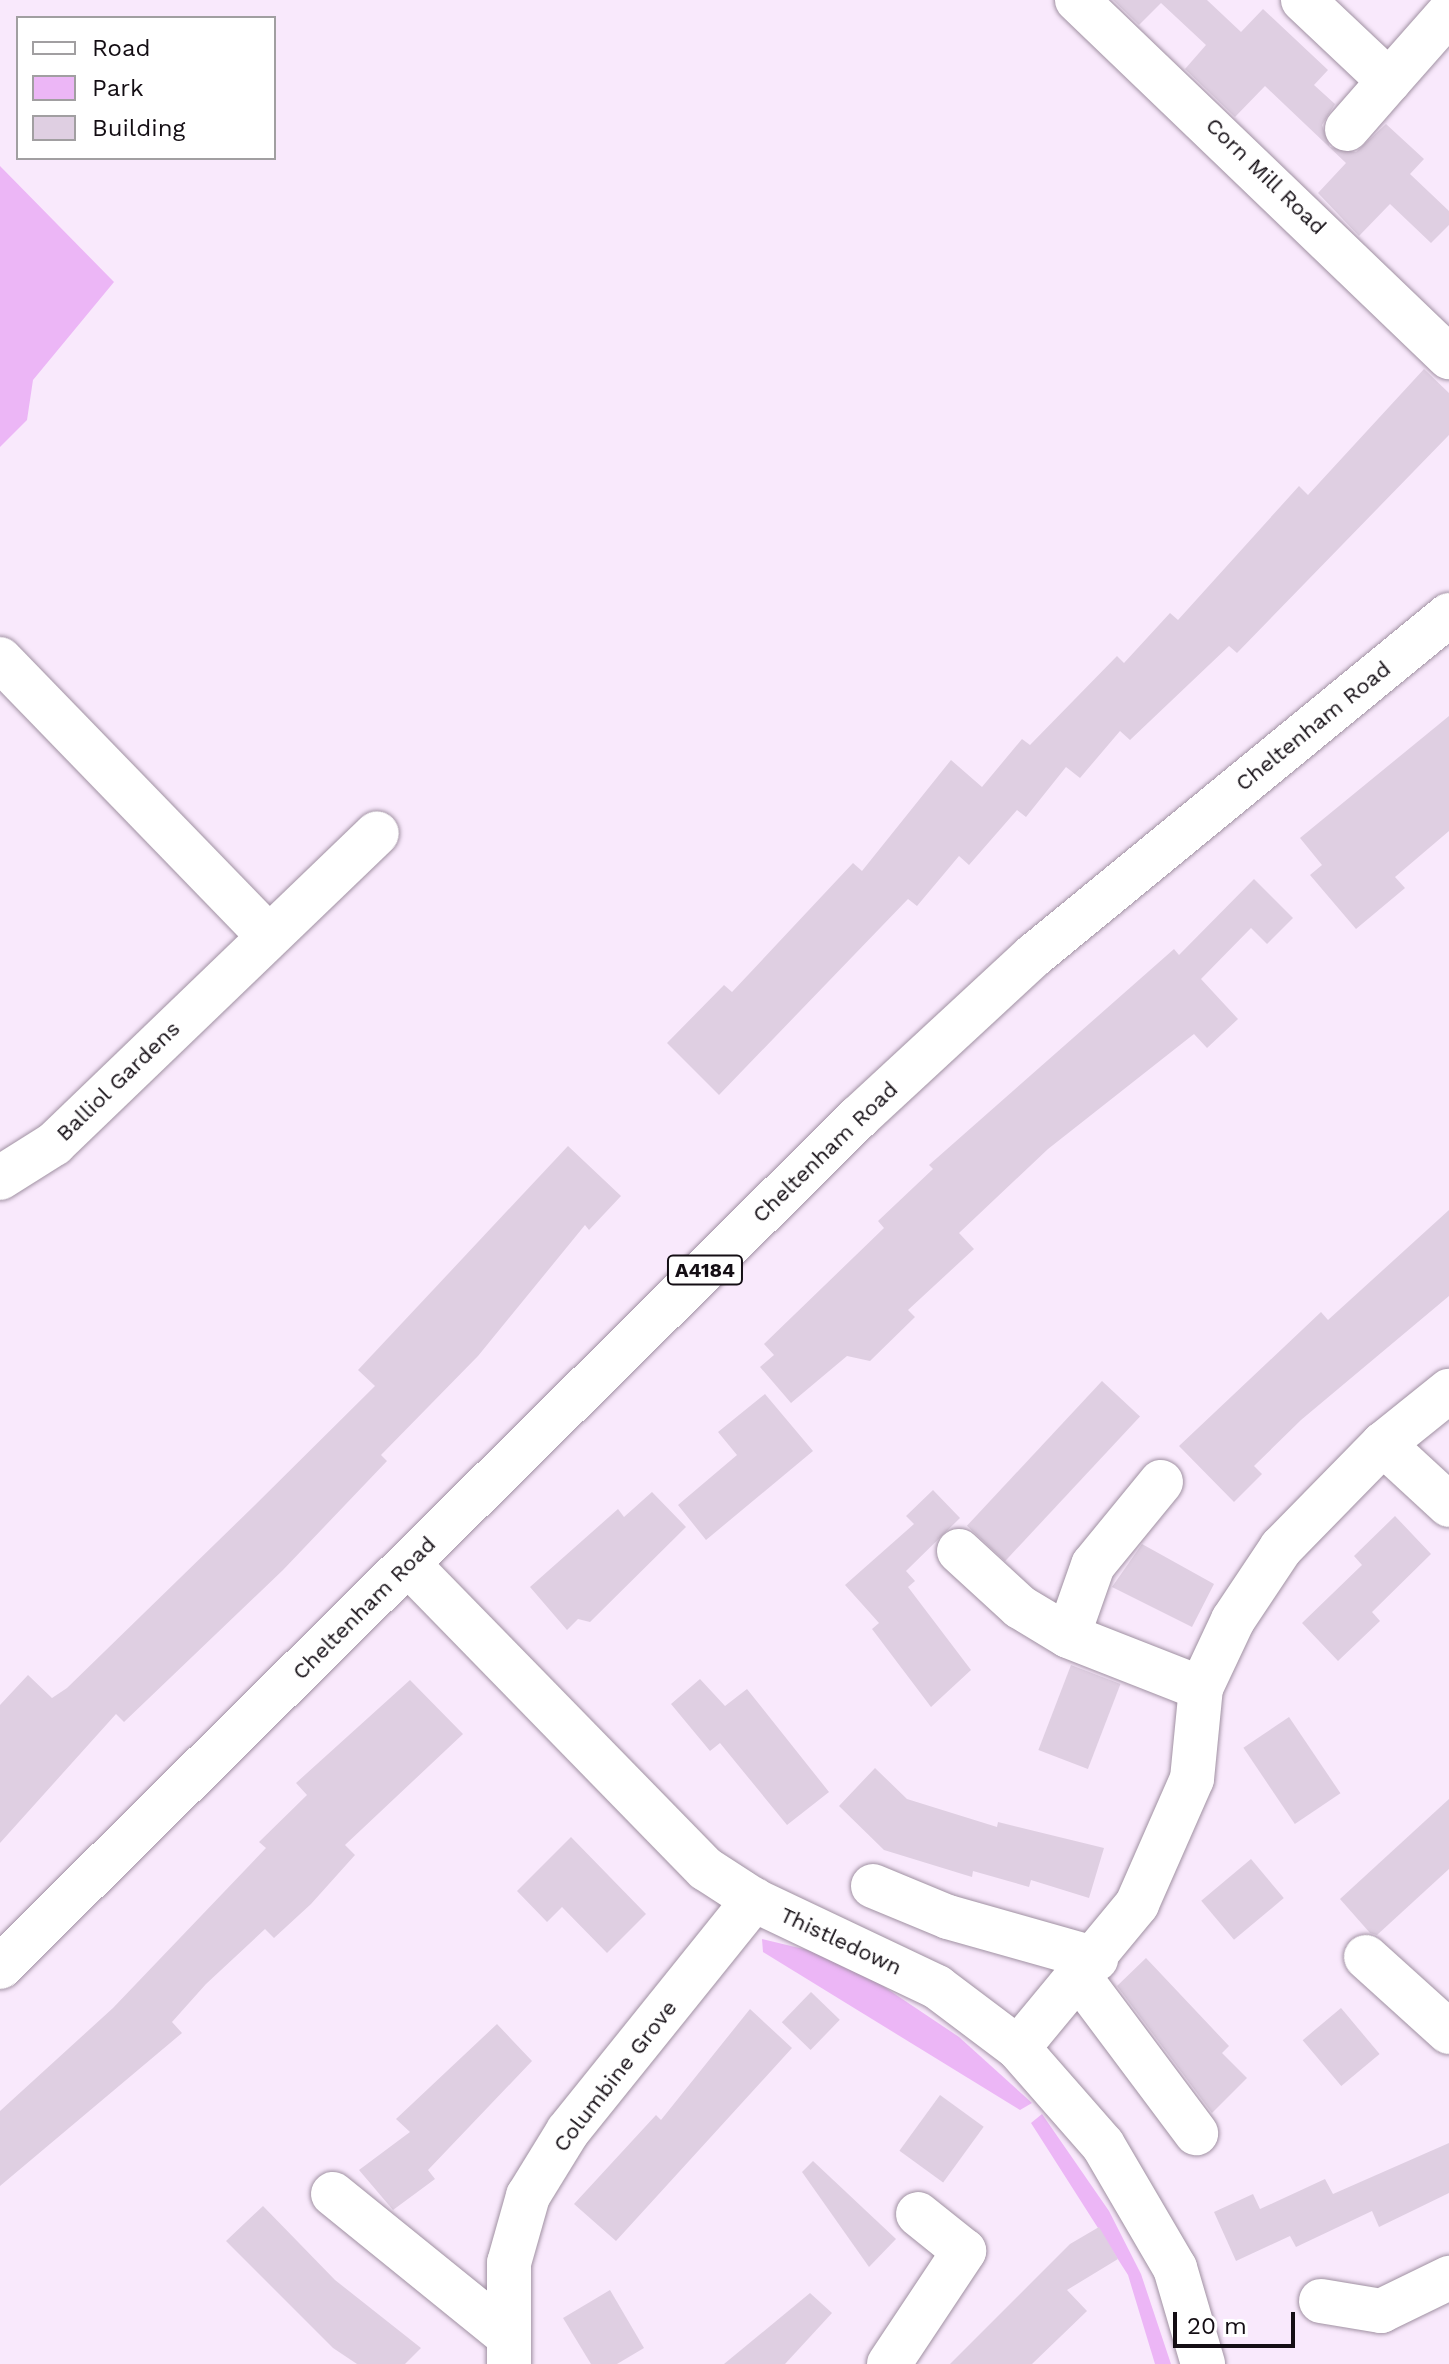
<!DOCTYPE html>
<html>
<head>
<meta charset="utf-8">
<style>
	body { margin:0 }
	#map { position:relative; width:1449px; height:2364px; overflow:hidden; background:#f9e9fc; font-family:"Work Sans",sans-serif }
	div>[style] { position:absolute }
	.green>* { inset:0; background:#ecb6f6 }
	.building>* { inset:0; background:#dfcfe2; transform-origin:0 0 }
	.roads { filter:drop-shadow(0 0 2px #a091a2) drop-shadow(0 0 2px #a091a2) }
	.minor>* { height:44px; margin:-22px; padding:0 22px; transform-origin:22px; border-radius:22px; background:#fff }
	.major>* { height:44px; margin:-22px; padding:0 22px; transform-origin:22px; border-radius:22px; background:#fff }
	span { translate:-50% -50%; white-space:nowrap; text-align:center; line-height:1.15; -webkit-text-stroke:6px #fff; paint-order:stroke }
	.shield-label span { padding:2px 6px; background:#fff; border:2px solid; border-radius:6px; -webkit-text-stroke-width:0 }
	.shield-label { font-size:20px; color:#140e14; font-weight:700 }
	.street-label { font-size:22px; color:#140e14 }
	.legend { position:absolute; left:16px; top:16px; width:260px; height:144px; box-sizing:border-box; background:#fff; border:2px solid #a19fa1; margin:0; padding:10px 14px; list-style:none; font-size:24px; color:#140e14 }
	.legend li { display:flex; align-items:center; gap:16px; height:40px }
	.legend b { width:40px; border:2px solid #a19fa1 }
	.scale { position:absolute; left:1173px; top:2312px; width:122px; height:36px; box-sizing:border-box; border:4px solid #140e14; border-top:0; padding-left:10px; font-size:24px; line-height:28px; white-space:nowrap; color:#140e14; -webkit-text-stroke:6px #fff; paint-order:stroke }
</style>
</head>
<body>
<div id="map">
	<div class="green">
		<i style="clip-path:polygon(0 166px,114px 282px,33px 380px,27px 420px,0 447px)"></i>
		<i style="clip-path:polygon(762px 1939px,820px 1953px,871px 1978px,959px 2037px,1032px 2103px,1020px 2110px,763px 1952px)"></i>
		<i style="clip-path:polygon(1042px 2114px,1109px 2211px,1141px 2274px,1171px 2364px,1155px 2364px,1128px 2275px,1031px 2123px)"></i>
	</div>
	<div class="building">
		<i style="clip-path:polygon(1113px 0,1207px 0,1241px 32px,1263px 9px,1328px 70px,1314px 85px,1335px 104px,1322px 125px,1330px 147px,1356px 152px,1386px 124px,1424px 159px,1410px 174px,1449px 211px,1449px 225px,1431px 243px,1390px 204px,1359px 236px,1318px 193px,1346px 163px,1265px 86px,1235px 117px,1185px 69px,1206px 45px,1161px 3px,1139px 25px)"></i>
		<i style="clip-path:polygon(1424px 369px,1449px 393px,1449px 435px,1237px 653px,1229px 646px,1130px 740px,1120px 731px,1080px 778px,1066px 767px,1026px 817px,1017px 810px,969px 865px,959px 856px,917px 906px,908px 899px,719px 1095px,667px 1043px,724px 985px,732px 992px,853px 863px,862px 871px,951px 760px,982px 787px,1022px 739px,1030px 745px,1117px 656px,1124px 663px,1170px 613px,1178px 620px,1299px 486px,1308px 495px)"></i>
		<i style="clip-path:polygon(1449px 716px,1449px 831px,1395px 877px,1405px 888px,1356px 929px,1310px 875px,1322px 865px,1300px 838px)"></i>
		<i style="clip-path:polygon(1254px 879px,1293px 918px,1267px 944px,1251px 928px,1201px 979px,1238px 1019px,1207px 1048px,1194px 1034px,1048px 1149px,959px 1233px,974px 1249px,908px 1310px,915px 1317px,870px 1361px,847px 1356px,791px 1403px,760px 1367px,774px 1355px,764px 1344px,884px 1228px,878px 1221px,933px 1169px,929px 1165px,1174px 949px,1179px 955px)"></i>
		<i style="clip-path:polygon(568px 1146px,621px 1196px,589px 1230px,585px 1225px,478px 1356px,381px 1455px,387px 1461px,283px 1570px,124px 1722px,116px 1714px,0 1843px,0 1705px,28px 1675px,52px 1698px,67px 1688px,254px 1506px,375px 1386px,358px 1370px)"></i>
		<i style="clip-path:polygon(1449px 1210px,1449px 1296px,1301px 1420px,1254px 1466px,1262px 1474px,1234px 1502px,1179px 1446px,1321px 1312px,1328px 1320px)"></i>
		<i style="left:1102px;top:1381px;width:52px;height:198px;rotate:43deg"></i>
		<i style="clip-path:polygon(765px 1394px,813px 1451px,706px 1540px,678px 1505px,737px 1455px,718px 1432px)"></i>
		<i style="clip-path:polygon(933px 1490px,960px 1518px,906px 1571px,915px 1581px,908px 1587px,971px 1670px,931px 1707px,872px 1629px,879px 1623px,845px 1585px,914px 1524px,906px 1516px)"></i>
		<i style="clip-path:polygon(652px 1492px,686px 1527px,590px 1622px,578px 1619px,567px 1630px,530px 1587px,618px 1509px,624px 1517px)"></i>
		<i style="clip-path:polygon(1395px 1516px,1431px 1554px,1372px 1612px,1380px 1621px,1338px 1661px,1302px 1623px,1362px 1565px,1354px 1556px)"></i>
		<i style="clip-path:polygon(1142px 1544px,1214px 1584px,1192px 1627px,1112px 1587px)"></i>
		<i style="left:1071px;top:1665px;width:53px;height:91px;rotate:21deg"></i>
		<i style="clip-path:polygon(700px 1679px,725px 1706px,747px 1689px,829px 1792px,787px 1825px,720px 1743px,710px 1751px,671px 1704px)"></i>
		<i style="clip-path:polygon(410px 1680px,463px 1734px,345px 1845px,355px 1855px,311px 1904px,274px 1938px,265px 1929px,206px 1984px,172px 2022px,182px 2033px,0 2186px,0 2111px,113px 2008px,266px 1848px,259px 1842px,307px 1795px,296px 1783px)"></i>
		<i style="left:1289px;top:1717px;width:92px;height:55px;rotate:56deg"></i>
		<i style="clip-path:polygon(875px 1768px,907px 1799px,997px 1827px,998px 1822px,1104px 1848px,1089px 1898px,1031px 1880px,1029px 1887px,973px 1871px,972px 1877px,884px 1850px,839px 1806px)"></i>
		<i style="clip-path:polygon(1449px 1799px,1449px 1869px,1377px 1935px,1370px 1933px,1340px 1899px)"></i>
		<i style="clip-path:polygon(571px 1837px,646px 1914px,607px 1953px,562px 1907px,547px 1922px,517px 1891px)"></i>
		<i style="left:1251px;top:1859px;width:51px;height:65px;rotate:50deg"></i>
		<i style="clip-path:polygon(1146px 1958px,1229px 2046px,1222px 2053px,1247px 2078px,1212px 2113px,1117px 1986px)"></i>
		<i style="left:811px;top:1992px;width:40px;height:42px;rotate:44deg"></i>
		<i style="left:1341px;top:2008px;width:60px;height:50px;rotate:50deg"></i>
		<i style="clip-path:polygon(750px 2009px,792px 2048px,616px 2241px,574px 2204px,656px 2115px,661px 2120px)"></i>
		<i style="clip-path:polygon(497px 2024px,532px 2061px,428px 2170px,435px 2179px,393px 2210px,359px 2170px,410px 2132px,396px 2119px)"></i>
		<i style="left:940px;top:2095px;width:54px;height:69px;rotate:36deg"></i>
		<i style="clip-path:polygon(1449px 2143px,1449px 2193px,1379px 2227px,1372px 2211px,1296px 2247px,1290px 2236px,1236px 2261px,1214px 2212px,1253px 2194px,1260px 2209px,1325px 2179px,1333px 2194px)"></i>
		<i style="clip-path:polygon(813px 2161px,896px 2239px,869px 2267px,802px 2172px)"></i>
		<i style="clip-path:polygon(263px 2206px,335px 2280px,421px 2348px,405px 2364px,357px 2364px,333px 2348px,226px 2241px)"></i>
		<i style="clip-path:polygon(1099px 2227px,1118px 2259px,1067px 2290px,1087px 2311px,1032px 2364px,950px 2364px,1070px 2244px)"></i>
		<i style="clip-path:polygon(610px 2290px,644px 2348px,617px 2364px,591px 2364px,563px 2318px)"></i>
		<i style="clip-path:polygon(810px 2293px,832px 2313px,785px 2364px,724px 2364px)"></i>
	</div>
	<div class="roads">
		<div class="minor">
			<i style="left:1077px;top:0;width:516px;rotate:43.82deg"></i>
			<i style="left:1303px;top:0;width:118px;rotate:43.3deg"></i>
			<i style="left:1389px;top:81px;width:91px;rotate:-48.6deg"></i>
			<i style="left:1347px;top:129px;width:64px;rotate:-48.8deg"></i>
			<i style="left:0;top:659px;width:385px;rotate:45.9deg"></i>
			<i style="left:0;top:1178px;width:64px;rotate:-32.2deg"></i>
			<i style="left:54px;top:1144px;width:448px;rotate:-43.9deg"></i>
			<i style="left:1383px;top:1444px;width:90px;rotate:42.7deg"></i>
			<i style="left:1161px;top:1482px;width:107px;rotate:129.3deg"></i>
			<i style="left:1093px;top:1565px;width:75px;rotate:109.4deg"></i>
			<i style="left:1068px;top:1636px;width:143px;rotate:21.4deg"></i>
			<i style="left:959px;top:1551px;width:83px;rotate:42.6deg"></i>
			<i style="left:1020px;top:1607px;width:56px;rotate:31.1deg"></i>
			<i style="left:408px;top:1564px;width:426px;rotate:45.7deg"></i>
			<i style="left:706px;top:1869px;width:57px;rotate:32.9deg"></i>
			<i style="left:754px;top:1900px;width:203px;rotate:25.4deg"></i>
			<i style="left:937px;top:1987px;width:101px;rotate:37deg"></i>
			<i style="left:1018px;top:2048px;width:129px;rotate:48.8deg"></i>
			<i style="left:1103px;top:2145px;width:143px;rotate:59.7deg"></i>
			<i style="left:1175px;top:2268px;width:100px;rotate:73.7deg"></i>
			<i style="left:873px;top:1886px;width:81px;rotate:22.5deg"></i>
			<i style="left:948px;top:1917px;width:154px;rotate:15.8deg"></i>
			<i style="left:1366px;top:1957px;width:112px;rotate:42.1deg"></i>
			<i style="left:1080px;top:1978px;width:194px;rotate:53.2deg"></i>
			<i style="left:1018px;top:2048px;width:187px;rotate:-50.4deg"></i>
			<i style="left:1137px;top:1904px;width:137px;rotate:-66.3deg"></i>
			<i style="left:1192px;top:1779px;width:91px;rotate:-84.4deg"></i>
			<i style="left:1201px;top:1688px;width:75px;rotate:-64.8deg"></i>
			<i style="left:1233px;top:1620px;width:87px;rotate:-56.3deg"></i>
			<i style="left:1281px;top:1548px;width:146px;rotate:-45.6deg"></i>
			<i style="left:1383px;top:1444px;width:85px;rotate:-38.8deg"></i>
			<i style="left:333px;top:2194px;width:223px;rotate:39deg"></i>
			<i style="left:1321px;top:2301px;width:61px;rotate:9.5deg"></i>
			<i style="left:1381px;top:2311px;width:76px;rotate:-25.9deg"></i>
			<i style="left:509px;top:2364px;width:101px;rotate:-90deg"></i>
			<i style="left:509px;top:2263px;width:70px;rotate:-74.2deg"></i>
			<i style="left:528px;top:2196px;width:76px;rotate:-58.4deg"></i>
			<i style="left:568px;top:2131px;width:297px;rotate:-51.2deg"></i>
			<i style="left:889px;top:2364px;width:136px;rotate:-56.4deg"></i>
			<i style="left:964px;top:2251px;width:59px;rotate:-141.2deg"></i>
		</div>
		<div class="major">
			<i style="left:0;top:1967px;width:1208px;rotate:-44.7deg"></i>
			<i style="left:859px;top:1117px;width:237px;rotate:-42.8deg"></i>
			<i style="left:1033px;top:956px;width:538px;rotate:-39.34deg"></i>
		</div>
	</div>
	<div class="shield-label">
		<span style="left:705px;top:1270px">A4184</span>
	</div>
	<div class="street-label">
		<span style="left:1266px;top:176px;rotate:44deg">Corn Mill Road</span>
		<span style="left:1313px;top:726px;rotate:-39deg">Cheltenham Road</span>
		<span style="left:118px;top:1081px;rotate:-44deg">Balliol Gardens</span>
		<span style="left:825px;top:1152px;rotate:-44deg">Cheltenham Road</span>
		<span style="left:364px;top:1608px;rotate:-45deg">Cheltenham Road</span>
		<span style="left:841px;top:1941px;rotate:25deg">Thistledown</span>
		<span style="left:615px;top:2076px;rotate:-52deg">Columbine Grove</span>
	</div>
	<ul class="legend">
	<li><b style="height:10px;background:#fff"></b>Road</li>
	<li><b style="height:22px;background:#ecb6f6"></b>Park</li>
	<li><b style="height:22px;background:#dfcfe2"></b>Building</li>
	</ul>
	<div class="scale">20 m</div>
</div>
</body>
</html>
